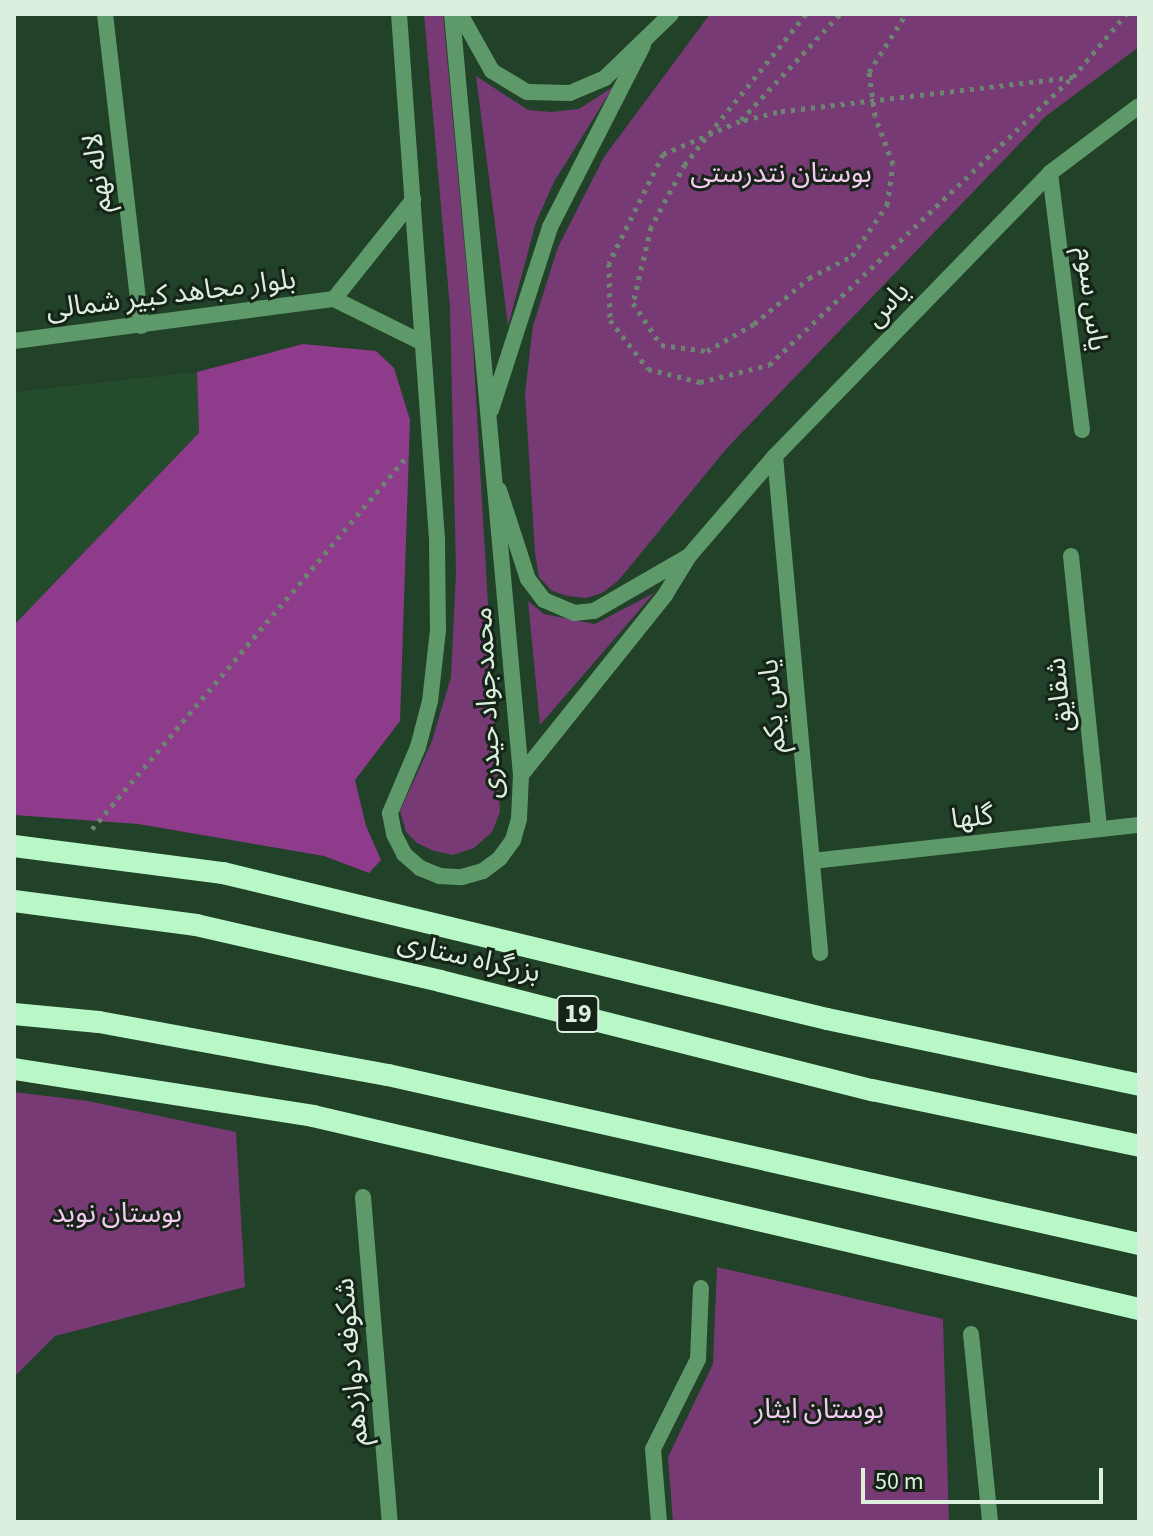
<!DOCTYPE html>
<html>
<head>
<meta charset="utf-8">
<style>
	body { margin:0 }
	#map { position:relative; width:1153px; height:1536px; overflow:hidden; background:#214128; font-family:"Source Sans 3","Noto Sans Arabic",sans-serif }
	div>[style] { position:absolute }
	.built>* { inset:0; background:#254b2d }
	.green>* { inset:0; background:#773a74 }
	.forest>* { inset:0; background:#8e3b8b }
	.path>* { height:5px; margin-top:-2.5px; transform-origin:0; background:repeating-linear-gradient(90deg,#6b8570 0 4px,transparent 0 10px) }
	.minor>* { height:16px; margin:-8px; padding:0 8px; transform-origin:8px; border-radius:8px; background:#5e9969 }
	.tertiary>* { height:16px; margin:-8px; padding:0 8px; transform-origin:8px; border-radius:8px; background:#5e9969 }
	.trunk>* { height:22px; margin:-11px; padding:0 11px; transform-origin:11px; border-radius:11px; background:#b8f8c6 }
	span { translate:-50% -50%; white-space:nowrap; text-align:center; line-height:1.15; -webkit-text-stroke:6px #162418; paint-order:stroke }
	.shield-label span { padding:2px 6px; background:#162418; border:2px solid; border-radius:6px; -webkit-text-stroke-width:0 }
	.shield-label { font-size:26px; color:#dceede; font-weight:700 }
	.street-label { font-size:28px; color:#dceede }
	.park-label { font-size:28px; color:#f5c9f1 }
	.frame { position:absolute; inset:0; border:16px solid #dceede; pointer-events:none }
	.scale { position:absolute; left:861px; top:1468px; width:242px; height:36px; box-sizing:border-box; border:4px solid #dceede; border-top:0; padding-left:10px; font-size:24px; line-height:28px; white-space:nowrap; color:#dceede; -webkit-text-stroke:6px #162418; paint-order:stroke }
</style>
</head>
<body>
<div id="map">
	<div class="built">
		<i style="clip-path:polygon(197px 372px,199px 433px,14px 625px,14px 392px)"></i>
	</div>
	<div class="green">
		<i style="clip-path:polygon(424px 14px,443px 14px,472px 328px,500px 812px,492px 832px,474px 848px,453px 855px,434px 851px,417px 843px,406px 832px,400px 811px,432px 741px,451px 677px,456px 572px,450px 308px)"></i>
		<i style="clip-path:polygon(710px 14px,1139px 14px,1139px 47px,1046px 116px,727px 448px,618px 581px,602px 593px,586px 598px,568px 596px,552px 591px,539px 577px,535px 553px,525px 393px,533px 326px,558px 247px,604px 157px)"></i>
		<i style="clip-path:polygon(476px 76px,528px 110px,551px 112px,579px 109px,613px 87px,554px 182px,536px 222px,508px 326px)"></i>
		<i style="clip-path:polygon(654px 593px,540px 725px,528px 601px,544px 614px,595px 624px)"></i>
		<i style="clip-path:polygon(14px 1092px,88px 1101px,236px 1132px,245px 1287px,55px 1336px,14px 1377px)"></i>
		<i style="clip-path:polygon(717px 1267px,943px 1319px,949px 1522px,673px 1522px,668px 1457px,713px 1364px)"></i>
	</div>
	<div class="forest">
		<i style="clip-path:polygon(303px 344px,376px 351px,394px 368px,410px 420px,400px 721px,355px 780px,366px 826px,381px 860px,369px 873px,324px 856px,138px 824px,14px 815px,14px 625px,199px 433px,197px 372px)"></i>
	</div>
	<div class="path">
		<i style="left:806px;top:14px;width:193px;rotate:128.9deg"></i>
		<i style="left:685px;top:164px;width:72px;rotate:118.4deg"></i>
		<i style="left:651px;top:227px;width:78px;rotate:103.3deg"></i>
		<i style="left:633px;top:303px;width:50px;rotate:56.3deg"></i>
		<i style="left:661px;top:345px;width:46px;rotate:7.4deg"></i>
		<i style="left:707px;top:351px;width:54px;rotate:-29.9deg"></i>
		<i style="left:754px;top:324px;width:72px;rotate:-39.9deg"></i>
		<i style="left:809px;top:278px;width:48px;rotate:-27.1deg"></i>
		<i style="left:852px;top:256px;width:62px;rotate:-55.5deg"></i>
		<i style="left:887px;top:205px;width:41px;rotate:-81.7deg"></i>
		<i style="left:893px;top:164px;width:51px;rotate:-110.6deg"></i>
		<i style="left:875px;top:116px;width:44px;rotate:-97.8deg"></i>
		<i style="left:869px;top:72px;width:69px;rotate:-57.5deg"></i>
		<i style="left:1073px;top:77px;width:298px;rotate:173.3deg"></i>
		<i style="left:777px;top:112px;width:38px;rotate:166deg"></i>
		<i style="left:740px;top:121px;width:84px;rotate:156.8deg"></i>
		<i style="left:663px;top:154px;width:122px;rotate:116.4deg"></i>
		<i style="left:609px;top:263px;width:57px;rotate:89deg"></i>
		<i style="left:610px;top:320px;width:62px;rotate:52.2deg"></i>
		<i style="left:648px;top:369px;width:54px;rotate:14deg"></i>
		<i style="left:700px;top:382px;width:71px;rotate:-13.8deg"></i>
		<i style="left:769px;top:365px;width:419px;rotate:-43.5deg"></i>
		<i style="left:1073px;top:77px;width:82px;rotate:-49.9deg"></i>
		<i style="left:741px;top:120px;width:145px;rotate:-47deg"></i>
		<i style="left:92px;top:829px;width:490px;rotate:-49.8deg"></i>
	</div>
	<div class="minor">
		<i style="left:105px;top:14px;width:314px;rotate:83.4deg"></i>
		<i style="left:460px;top:14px;width:65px;rotate:60.7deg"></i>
		<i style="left:492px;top:71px;width:41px;rotate:31deg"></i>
		<i style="left:527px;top:92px;width:43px;rotate:1.3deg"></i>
		<i style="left:570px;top:93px;width:38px;rotate:-23deg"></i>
		<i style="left:605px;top:78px;width:92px;rotate:-44.1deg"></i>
		<i style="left:1050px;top:173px;width:259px;rotate:82.9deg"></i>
		<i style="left:491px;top:410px;width:192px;rotate:-72.1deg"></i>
		<i style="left:550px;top:227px;width:204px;rotate:-62.9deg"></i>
		<i style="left:775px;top:456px;width:499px;rotate:84.8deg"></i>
		<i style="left:499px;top:490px;width:94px;rotate:72deg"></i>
		<i style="left:528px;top:579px;width:26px;rotate:53deg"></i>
		<i style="left:544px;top:600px;width:33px;rotate:23deg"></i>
		<i style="left:574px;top:613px;width:20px;rotate:-6deg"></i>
		<i style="left:594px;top:611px;width:108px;rotate:-30.1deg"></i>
		<i style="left:1071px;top:556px;width:274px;rotate:84.1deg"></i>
		<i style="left:521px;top:775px;width:231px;rotate:-51.3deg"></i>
		<i style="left:665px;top:595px;width:46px;rotate:-58.4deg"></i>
		<i style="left:689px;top:556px;width:132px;rotate:-49.3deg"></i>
		<i style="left:775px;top:456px;width:395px;rotate:-45.8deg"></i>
		<i style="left:1050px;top:173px;width:111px;rotate:-37deg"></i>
		<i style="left:812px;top:861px;width:329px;rotate:-6.3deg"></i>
		<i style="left:363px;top:1197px;width:326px;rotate:85.3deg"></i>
		<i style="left:971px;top:1334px;width:189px;rotate:84.2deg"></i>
		<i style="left:659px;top:1522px;width:73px;rotate:-94.7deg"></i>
		<i style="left:653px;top:1449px;width:101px;rotate:-63.4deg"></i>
		<i style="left:698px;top:1359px;width:71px;rotate:-87.6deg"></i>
	</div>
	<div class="tertiary">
		<i style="left:399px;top:14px;width:526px;rotate:85.86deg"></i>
		<i style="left:437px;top:539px;width:91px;rotate:89.4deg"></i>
		<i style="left:438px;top:630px;width:71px;rotate:96.4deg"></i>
		<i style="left:430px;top:701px;width:48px;rotate:104.6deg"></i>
		<i style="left:418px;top:747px;width:72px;rotate:113deg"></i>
		<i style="left:390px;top:813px;width:21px;rotate:79deg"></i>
		<i style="left:394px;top:834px;width:22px;rotate:63deg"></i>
		<i style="left:404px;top:854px;width:21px;rotate:41deg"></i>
		<i style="left:420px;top:868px;width:22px;rotate:22deg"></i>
		<i style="left:440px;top:876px;width:22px;rotate:3deg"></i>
		<i style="left:462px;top:877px;width:22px;rotate:-16deg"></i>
		<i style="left:483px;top:871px;width:21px;rotate:-37deg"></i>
		<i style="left:500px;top:858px;width:22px;rotate:-54deg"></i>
		<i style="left:513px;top:840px;width:22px;rotate:-74deg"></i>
		<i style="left:519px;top:819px;width:44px;rotate:-87.4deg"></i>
		<i style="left:521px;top:775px;width:764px;rotate:-95.18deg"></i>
		<i style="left:334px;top:299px;width:127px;rotate:-51.4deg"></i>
		<i style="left:334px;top:299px;width:99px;rotate:26.3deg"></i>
		<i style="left:14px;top:341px;width:323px;rotate:-7.5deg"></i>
	</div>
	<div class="trunk">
		<i style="left:14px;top:846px;width:211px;rotate:7.4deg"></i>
		<i style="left:223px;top:873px;width:621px;rotate:13.59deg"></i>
		<i style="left:827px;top:1019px;width:319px;rotate:11.9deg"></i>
		<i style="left:14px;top:901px;width:184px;rotate:7.5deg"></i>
		<i style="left:196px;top:925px;width:250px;rotate:12.9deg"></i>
		<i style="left:440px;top:981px;width:446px;rotate:14.2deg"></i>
		<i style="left:872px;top:1090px;width:273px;rotate:11.8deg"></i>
		<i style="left:14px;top:1014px;width:85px;rotate:5.4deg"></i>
		<i style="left:99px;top:1022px;width:294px;rotate:10.4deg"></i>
		<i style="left:388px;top:1075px;width:770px;rotate:12.68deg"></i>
		<i style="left:14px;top:1069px;width:303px;rotate:8.9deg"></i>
		<i style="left:313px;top:1116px;width:848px;rotate:13.15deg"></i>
	</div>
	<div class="shield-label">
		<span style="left:578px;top:1014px">19</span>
	</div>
	<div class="street-label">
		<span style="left:97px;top:173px;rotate:-97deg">لاله نهم</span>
		<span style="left:171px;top:294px;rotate:-7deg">بلوار مجاهد کبیر شمالی</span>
		<span style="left:1092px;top:299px;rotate:83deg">یاس سوم</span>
		<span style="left:887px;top:304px;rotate:-46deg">یاس</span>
		<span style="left:1059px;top:695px;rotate:-96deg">شقایق</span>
		<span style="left:487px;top:703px;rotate:-93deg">محمدجواد حیدری</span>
		<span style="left:772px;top:706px;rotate:-95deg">یاس یکم</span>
		<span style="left:972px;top:817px;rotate:-6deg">گلها</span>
		<span style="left:469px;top:957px;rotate:13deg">بزرگراه ستاری</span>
		<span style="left:351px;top:1362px;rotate:-95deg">شکوفه دوازدهم</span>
	</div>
	<div class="park-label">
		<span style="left:781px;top:173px">بوستان نتدرستی</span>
		<span style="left:117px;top:1213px">بوستان نوید</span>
		<span style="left:819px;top:1409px">بوستان ایثار</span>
	</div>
	<div class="frame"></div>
	<div class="scale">50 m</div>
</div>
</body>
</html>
